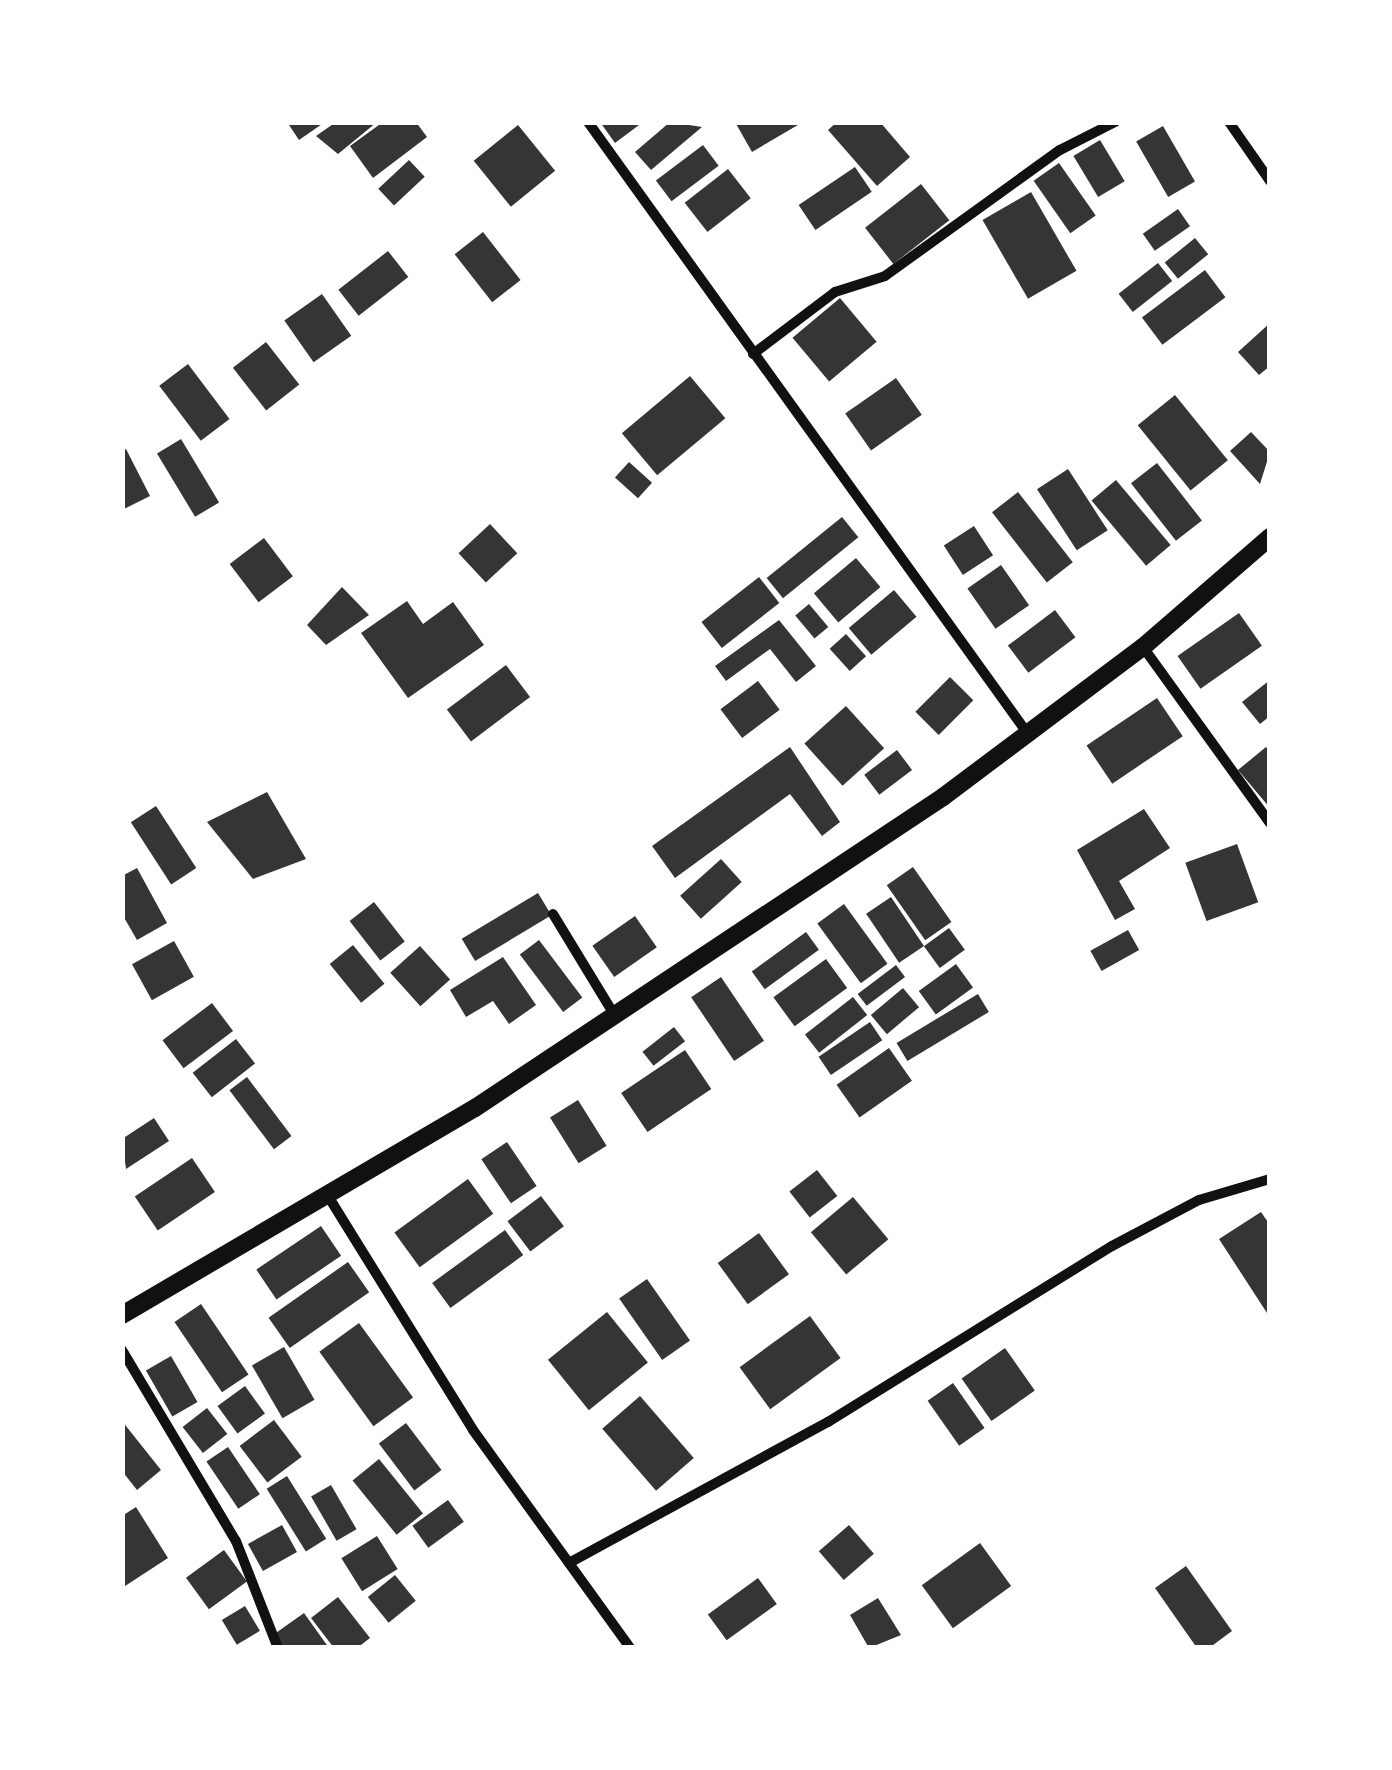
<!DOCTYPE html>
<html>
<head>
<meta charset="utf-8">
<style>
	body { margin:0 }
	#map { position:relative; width:1392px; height:1770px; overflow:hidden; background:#fff; font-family:Jost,sans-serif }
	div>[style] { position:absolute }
	.building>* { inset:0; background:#353535; transform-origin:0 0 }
	.minor>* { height:10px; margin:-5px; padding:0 5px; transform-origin:5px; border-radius:5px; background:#111 }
	.tertiary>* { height:18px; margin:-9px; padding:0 9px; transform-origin:9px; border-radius:9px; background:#111 }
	span { translate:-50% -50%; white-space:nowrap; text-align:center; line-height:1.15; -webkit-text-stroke:10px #fff; paint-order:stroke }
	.frame { position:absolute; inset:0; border:125px solid #fff; pointer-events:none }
</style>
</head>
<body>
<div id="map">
	<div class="building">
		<i style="clip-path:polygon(287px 122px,325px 122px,299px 140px)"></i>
		<i style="clip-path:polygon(336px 122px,377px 122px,338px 154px,316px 136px)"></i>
		<i style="clip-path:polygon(383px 122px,416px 122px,427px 137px,373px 178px,350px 146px)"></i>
		<i style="clip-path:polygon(600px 122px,643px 122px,615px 143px)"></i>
		<i style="clip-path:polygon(670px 122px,702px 127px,651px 170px,635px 152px)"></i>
		<i style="clip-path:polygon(735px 122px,803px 122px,752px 152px)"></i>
		<i style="clip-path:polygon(837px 122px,880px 122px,910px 157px,877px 186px,828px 130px)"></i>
		<i style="left:518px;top:125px;width:59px;height:57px;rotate:51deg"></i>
		<i style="left:1163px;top:126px;width:64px;height:31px;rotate:60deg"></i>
		<i style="left:1100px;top:140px;width:48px;height:31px;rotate:59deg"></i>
		<i style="left:703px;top:145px;width:26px;height:59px;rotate:53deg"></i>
		<i style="left:409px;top:160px;width:23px;height:42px;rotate:47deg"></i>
		<i style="left:1059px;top:163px;width:64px;height:31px;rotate:55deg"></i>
		<i style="left:855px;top:167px;width:30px;height:68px;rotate:56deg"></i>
		<i style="left:728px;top:169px;width:37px;height:55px;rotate:52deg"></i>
		<i style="left:921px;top:184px;width:46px;height:71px;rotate:52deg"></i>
		<i style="left:1031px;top:192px;width:91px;height:56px;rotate:60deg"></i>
		<i style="left:1178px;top:209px;width:21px;height:43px;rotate:55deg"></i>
		<i style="left:483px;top:232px;width:61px;height:36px;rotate:52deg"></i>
		<i style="left:1195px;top:238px;width:21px;height:39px;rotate:51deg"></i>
		<i style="left:388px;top:251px;width:33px;height:63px;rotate:52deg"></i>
		<i style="left:1158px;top:263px;width:23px;height:50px;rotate:52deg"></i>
		<i style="left:1205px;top:270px;width:34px;height:79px;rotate:53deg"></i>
		<i style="left:322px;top:294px;width:51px;height:46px;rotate:55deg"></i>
		<i style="left:840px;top:298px;width:57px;height:62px;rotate:50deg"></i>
		<i style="clip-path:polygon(1270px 323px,1270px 366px,1259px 375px,1238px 352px)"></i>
		<i style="left:266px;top:342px;width:54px;height:42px;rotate:52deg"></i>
		<i style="left:188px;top:364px;width:69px;height:36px;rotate:53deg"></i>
		<i style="left:690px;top:376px;width:55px;height:89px;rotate:50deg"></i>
		<i style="left:896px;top:378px;width:45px;height:62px;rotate:55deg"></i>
		<i style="left:1175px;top:395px;width:84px;height:48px;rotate:51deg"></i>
		<i style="clip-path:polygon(1251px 432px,1270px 452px,1260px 484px,1230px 451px)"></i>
		<i style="left:181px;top:439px;width:74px;height:28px;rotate:59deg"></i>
		<i style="clip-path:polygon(126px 449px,150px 496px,122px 510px,122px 451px)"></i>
		<i style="left:629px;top:462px;width:31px;height:21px;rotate:42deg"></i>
		<i style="left:1157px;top:463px;width:73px;height:33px;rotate:52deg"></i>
		<i style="left:1068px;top:469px;width:73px;height:37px;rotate:57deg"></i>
		<i style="left:1116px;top:480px;width:85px;height:32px;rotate:50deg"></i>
		<i style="left:1018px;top:492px;width:89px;height:33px;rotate:52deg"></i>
		<i style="left:842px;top:517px;width:26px;height:97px;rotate:51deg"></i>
		<i style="left:490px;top:524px;width:40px;height:43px;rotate:47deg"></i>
		<i style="left:974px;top:526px;width:35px;height:36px;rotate:57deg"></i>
		<i style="left:264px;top:538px;width:48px;height:43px;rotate:53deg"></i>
		<i style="left:856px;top:558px;width:38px;height:55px;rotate:50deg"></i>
		<i style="left:1001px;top:565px;width:49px;height:41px;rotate:55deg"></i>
		<i style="left:759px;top:577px;width:33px;height:73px;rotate:52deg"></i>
		<i style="clip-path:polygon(342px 587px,369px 615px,326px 645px,307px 625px)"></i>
		<i style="left:894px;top:590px;width:35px;height:59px;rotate:50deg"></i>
		<i style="clip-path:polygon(407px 601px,423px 624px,453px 602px,484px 645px,408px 698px,361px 633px)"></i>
		<i style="left:809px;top:604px;width:30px;height:18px;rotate:50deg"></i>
		<i style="left:1055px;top:610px;width:34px;height:59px;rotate:53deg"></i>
		<i style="left:1239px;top:613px;width:40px;height:75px;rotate:55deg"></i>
		<i style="clip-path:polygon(779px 620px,816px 666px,796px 682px,770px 649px,726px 681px,715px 666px)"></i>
		<i style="left:846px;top:634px;width:30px;height:22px;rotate:48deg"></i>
		<i style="left:506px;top:665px;width:40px;height:74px;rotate:53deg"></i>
		<i style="left:950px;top:677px;width:33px;height:49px;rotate:45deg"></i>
		<i style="clip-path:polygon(1270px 680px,1270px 716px,1260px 724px,1242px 702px)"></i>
		<i style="left:758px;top:681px;width:36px;height:47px;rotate:53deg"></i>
		<i style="left:1157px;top:698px;width:46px;height:85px;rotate:56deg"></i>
		<i style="left:846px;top:706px;width:57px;height:56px;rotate:48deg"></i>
		<i style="clip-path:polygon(790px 747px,840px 822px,822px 836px,790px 794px,675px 878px,652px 846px)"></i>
		<i style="clip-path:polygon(1266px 747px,1270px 751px,1270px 808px,1238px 770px)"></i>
		<i style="left:897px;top:750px;width:25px;height:41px;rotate:53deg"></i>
		<i style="clip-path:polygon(267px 792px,306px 859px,253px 879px,207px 822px)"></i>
		<i style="left:156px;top:806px;width:74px;height:30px;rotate:57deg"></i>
		<i style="clip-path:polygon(1144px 809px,1170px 848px,1119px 881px,1135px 909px,1115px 920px,1077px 850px)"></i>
		<i style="left:1237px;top:844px;width:62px;height:55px;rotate:70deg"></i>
		<i style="left:721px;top:859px;width:31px;height:55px;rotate:48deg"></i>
		<i style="left:913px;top:867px;width:67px;height:32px;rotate:55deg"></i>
		<i style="clip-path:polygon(137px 868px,167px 923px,137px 940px,122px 914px,122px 876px)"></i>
		<i style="left:538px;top:893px;width:26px;height:89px;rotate:59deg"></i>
		<i style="left:891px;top:897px;width:59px;height:30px;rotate:56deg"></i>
		<i style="left:374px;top:902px;width:50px;height:31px;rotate:52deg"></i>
		<i style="left:844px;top:904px;width:74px;height:33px;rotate:54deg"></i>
		<i style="left:635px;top:916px;width:38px;height:52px;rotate:55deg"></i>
		<i style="left:949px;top:928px;width:27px;height:31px;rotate:54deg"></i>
		<i style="left:1128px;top:930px;width:23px;height:43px;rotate:61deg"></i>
		<i style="left:806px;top:932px;width:22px;height:67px;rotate:54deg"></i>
		<i style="left:539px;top:940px;width:72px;height:24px;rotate:53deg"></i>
		<i style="left:174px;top:941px;width:41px;height:48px;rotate:61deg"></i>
		<i style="left:353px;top:945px;width:50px;height:30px;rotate:51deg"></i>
		<i style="left:420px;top:946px;width:45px;height:40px;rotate:48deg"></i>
		<i style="clip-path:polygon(503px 957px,536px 1005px,509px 1024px,493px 1001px,466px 1017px,450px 990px)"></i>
		<i style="left:826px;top:959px;width:36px;height:65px;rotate:54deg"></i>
		<i style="left:956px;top:964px;width:29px;height:46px;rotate:54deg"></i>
		<i style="left:896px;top:965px;width:15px;height:48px;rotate:53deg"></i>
		<i style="left:721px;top:977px;width:77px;height:36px;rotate:56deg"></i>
		<i style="left:903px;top:988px;width:25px;height:42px;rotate:50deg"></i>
		<i style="left:978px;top:994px;width:21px;height:95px;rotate:59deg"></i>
		<i style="left:853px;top:997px;width:23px;height:61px;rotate:52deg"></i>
		<i style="left:212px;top:1003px;width:35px;height:62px;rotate:53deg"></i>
		<i style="left:870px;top:1022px;width:22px;height:62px;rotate:56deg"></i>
		<i style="left:674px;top:1027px;width:18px;height:40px;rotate:52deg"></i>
		<i style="left:236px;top:1039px;width:31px;height:55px;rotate:52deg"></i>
		<i style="left:889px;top:1048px;width:40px;height:64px;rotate:55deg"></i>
		<i style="left:685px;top:1050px;width:47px;height:77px;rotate:56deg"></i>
		<i style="left:247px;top:1077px;width:74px;height:22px;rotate:53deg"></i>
		<i style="left:578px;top:1100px;width:54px;height:33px;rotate:58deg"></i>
		<i style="clip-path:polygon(154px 1118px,169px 1141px,126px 1169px,122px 1139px)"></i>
		<i style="left:507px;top:1142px;width:53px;height:31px;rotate:56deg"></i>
		<i style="left:192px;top:1158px;width:41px;height:69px;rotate:56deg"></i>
		<i style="left:817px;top:1170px;width:33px;height:35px;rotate:52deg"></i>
		<i style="left:468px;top:1179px;width:43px;height:91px;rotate:54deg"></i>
		<i style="left:541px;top:1196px;width:38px;height:42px;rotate:53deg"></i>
		<i style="left:853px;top:1197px;width:55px;height:55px;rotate:50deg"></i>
		<i style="clip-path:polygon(1261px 1212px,1270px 1225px,1267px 1313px,1219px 1239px)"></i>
		<i style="left:321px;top:1226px;width:36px;height:78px;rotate:56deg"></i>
		<i style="left:505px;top:1230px;width:31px;height:90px;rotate:54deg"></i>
		<i style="left:759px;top:1233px;width:51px;height:51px;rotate:54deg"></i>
		<i style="left:348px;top:1262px;width:37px;height:97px;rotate:55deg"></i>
		<i style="left:647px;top:1279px;width:75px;height:34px;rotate:55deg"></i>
		<i style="left:201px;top:1304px;width:85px;height:32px;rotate:56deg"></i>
		<i style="left:607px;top:1312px;width:65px;height:76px;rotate:51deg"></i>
		<i style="left:810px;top:1316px;width:52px;height:87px;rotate:54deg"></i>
		<i style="left:359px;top:1323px;width:92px;height:49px;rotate:54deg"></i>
		<i style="left:284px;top:1347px;width:61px;height:37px;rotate:60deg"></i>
		<i style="left:1005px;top:1348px;width:52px;height:53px;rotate:55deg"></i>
		<i style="left:171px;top:1356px;width:53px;height:29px;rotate:60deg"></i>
		<i style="left:953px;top:1383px;width:55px;height:31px;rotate:55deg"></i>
		<i style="left:245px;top:1386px;width:34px;height:34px;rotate:54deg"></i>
		<i style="left:640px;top:1396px;width:82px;height:50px;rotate:49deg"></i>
		<i style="left:207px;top:1408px;width:33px;height:31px;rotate:52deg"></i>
		<i style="left:274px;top:1420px;width:46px;height:43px;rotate:53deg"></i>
		<i style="clip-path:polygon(122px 1421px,161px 1470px,137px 1490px,122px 1471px)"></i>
		<i style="left:406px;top:1423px;width:59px;height:34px;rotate:53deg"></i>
		<i style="left:228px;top:1447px;width:57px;height:26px;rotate:56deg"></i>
		<i style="left:379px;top:1459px;width:70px;height:34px;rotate:51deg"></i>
		<i style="left:287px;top:1476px;width:74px;height:24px;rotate:58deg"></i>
		<i style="left:331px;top:1485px;width:51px;height:23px;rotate:60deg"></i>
		<i style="left:448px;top:1500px;width:27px;height:44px;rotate:54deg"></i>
		<i style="clip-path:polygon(136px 1507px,168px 1558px,122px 1588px,122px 1516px)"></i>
		<i style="left:282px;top:1525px;width:31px;height:39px;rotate:61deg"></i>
		<i style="left:849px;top:1525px;width:38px;height:40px;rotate:49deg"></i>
		<i style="left:377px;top:1536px;width:39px;height:42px;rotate:58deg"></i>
		<i style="left:980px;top:1543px;width:53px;height:72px;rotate:54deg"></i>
		<i style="left:224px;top:1550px;width:39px;height:47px;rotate:54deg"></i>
		<i style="clip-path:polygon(1186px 1566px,1232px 1631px,1209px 1648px,1197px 1648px,1155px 1588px)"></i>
		<i style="left:395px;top:1575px;width:33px;height:35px;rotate:51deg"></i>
		<i style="left:758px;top:1578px;width:32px;height:62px;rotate:54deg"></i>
		<i style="clip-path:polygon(338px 1597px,370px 1638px,357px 1648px,334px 1648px,311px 1618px)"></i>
		<i style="clip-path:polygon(878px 1598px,901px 1635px,869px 1648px,850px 1615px)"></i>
		<i style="left:245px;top:1606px;width:29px;height:27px;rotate:59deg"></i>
		<i style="clip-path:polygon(304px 1613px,329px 1648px,282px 1648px,273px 1635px)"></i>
	</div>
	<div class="minor">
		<i style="left:588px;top:122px;width:754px;rotate:54.29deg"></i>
		<i style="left:1229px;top:122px;width:72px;rotate:55.2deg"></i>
		<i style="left:753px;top:354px;width:103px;rotate:-37.1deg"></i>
		<i style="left:835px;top:292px;width:52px;rotate:-17.7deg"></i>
		<i style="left:885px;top:276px;width:216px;rotate:-35.8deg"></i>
		<i style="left:1060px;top:150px;width:62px;rotate:-27deg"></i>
		<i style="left:1143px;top:647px;width:217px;rotate:54.2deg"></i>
		<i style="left:553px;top:914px;width:114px;rotate:58.7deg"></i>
		<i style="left:328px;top:1196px;width:275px;rotate:58.2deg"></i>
		<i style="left:473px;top:1430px;width:269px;rotate:54.2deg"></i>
		<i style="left:122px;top:1350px;width:222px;rotate:59.2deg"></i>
		<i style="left:236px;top:1541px;width:115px;rotate:68.6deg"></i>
		<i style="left:569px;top:1563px;width:295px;rotate:-28.6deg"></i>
		<i style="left:828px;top:1422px;width:334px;rotate:-31.8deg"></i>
		<i style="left:1112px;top:1246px;width:98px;rotate:-27.9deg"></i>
		<i style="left:1199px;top:1200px;width:74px;rotate:-16.5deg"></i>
	</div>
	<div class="tertiary">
		<i style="left:122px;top:1315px;width:409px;rotate:-30.4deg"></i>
		<i style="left:475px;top:1108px;width:562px;rotate:-33.61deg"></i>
		<i style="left:943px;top:797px;width:250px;rotate:-36.9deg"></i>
		<i style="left:1143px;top:647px;width:168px;rotate:-40.9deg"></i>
	</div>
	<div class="frame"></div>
</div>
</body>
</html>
